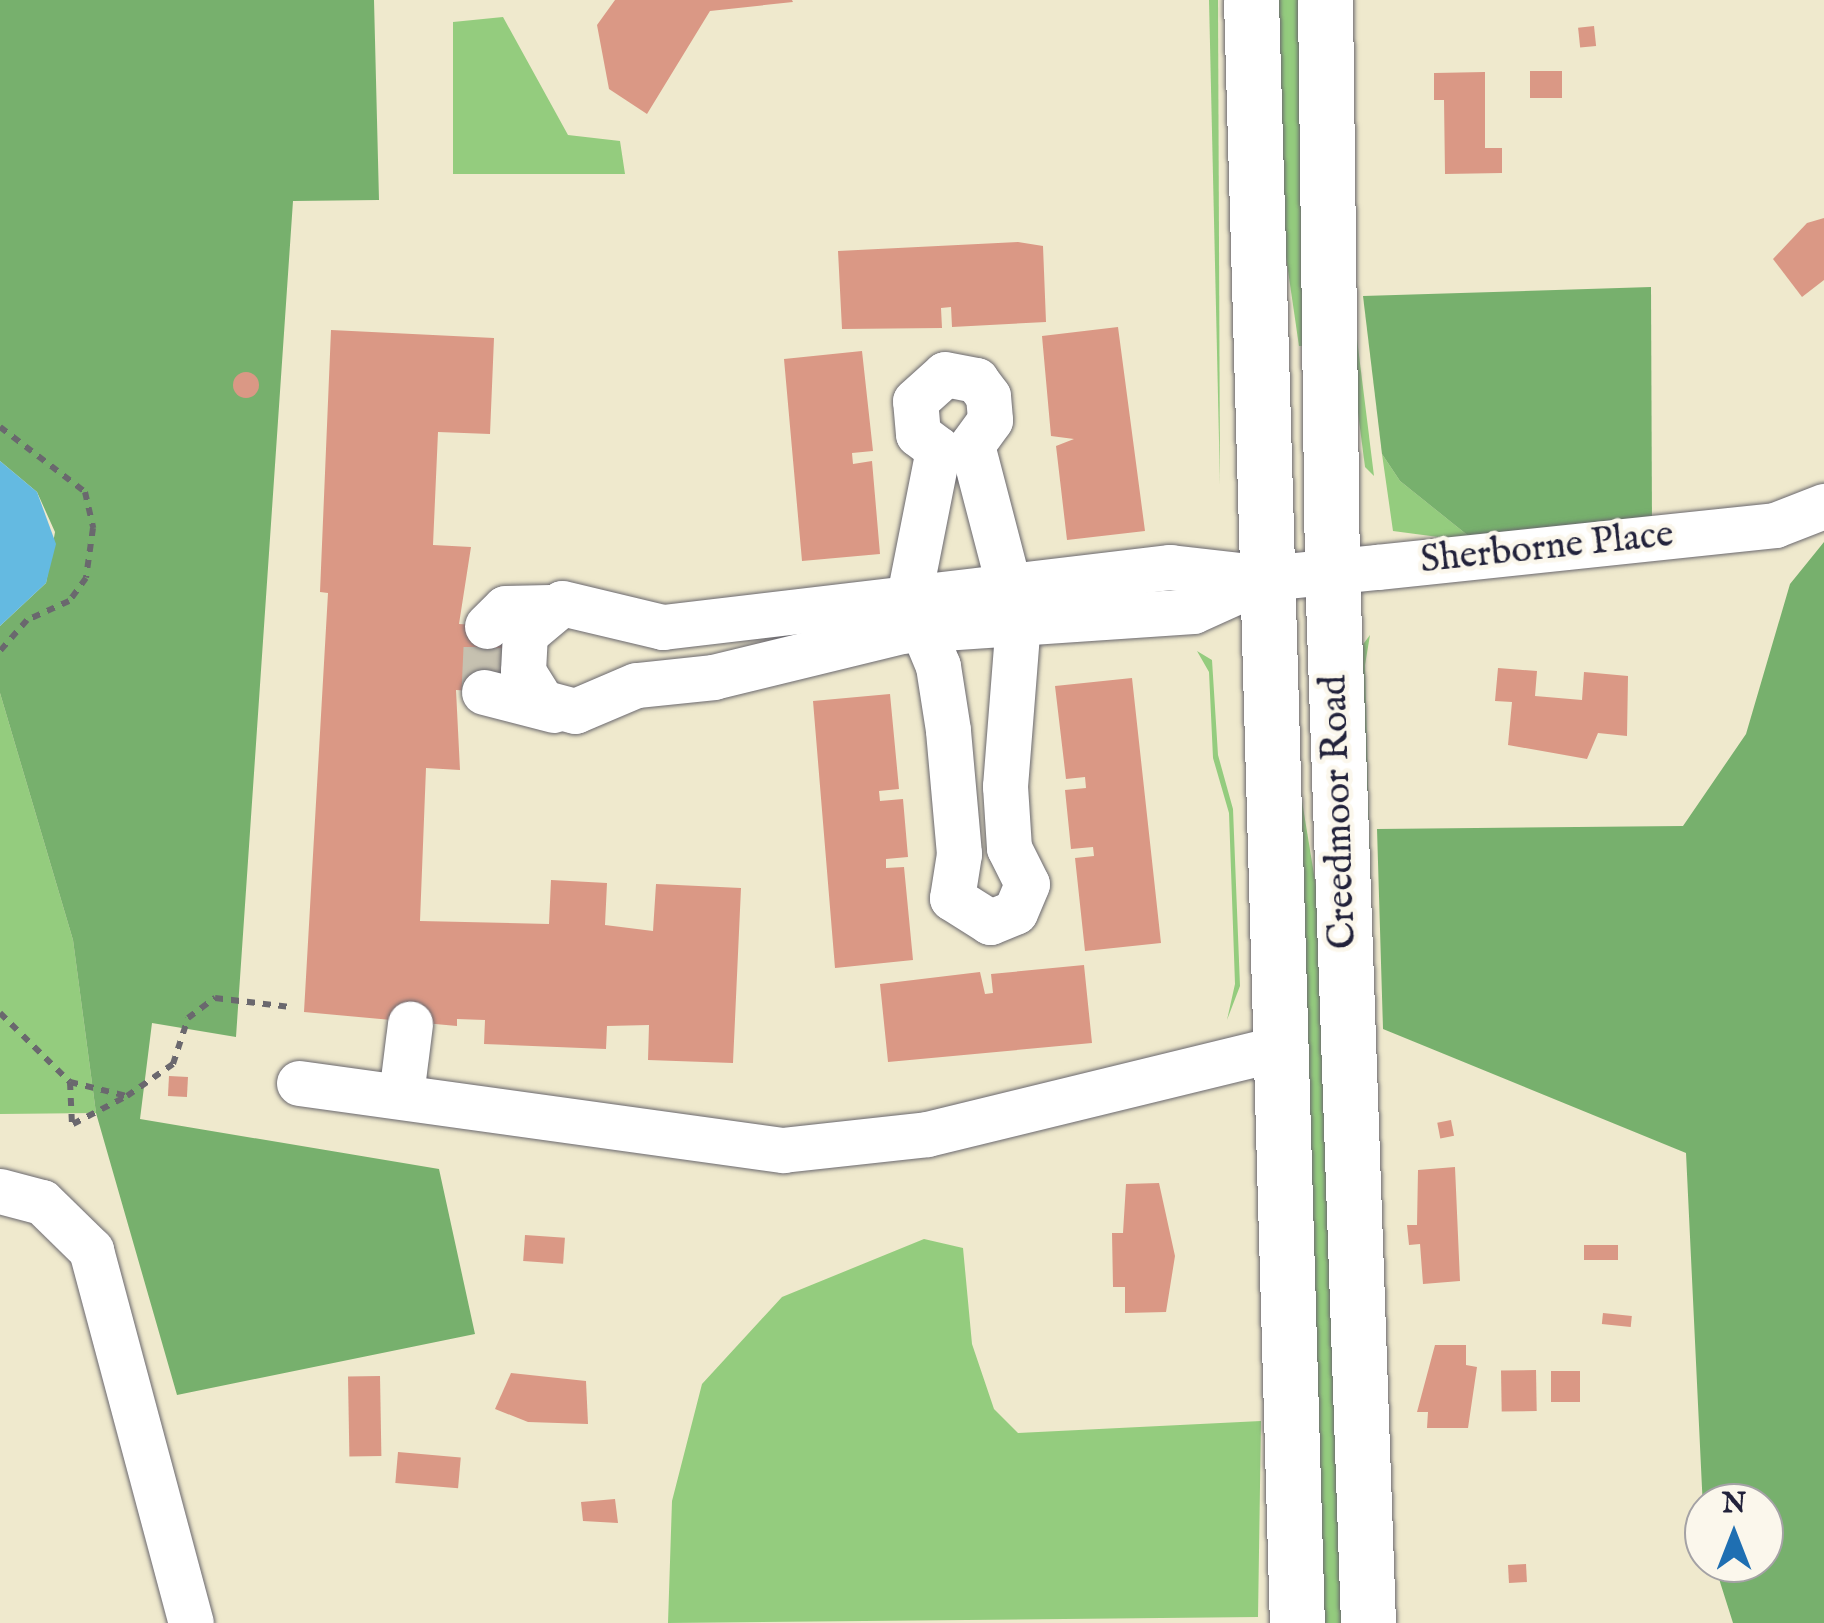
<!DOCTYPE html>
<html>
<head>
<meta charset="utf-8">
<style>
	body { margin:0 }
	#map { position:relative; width:1824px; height:1623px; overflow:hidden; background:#efe9cd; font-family:"IM FELL English",serif }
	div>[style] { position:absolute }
	.green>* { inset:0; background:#94cc7e }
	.forest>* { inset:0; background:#77b06d }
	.water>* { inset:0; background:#64bae1 }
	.building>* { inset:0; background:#da9885; transform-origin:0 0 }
	.round { border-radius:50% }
	.minor-tunnel>* { height:45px; margin-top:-22.5px; transform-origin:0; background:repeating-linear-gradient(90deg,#c6c1b0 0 45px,transparent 0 67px) }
	.path>* { height:6px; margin-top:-3px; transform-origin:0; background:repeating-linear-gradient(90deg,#6a686e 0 8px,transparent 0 16px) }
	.roads { filter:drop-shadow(0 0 2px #6a686e) drop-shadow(0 0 2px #6a686e) }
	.minor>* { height:45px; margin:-22.5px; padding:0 22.5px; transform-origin:22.5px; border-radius:22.5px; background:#fff }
	.major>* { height:55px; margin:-27.5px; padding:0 27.5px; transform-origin:27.5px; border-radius:27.5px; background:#fff }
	span { translate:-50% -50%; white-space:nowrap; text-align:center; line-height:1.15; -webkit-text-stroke:9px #fbf7ec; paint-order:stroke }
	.street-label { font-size:38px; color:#22223b }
	.north { position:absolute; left:1684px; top:1483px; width:100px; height:100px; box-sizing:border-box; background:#fbf7ec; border:2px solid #a4a2a5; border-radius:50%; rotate:0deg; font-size:28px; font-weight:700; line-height:40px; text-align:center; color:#22223b }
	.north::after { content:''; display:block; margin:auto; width:35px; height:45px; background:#1f6fb2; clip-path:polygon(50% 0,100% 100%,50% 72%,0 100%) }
</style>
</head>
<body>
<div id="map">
	<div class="green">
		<i style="clip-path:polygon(1209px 0,1218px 0,1220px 484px)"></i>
		<i style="clip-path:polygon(1275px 0,1305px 0,1310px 346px,1299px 346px,1278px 202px)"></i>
		<i style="clip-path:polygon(503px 17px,568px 135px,620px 141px,625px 174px,453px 174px,453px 22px)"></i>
		<i style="clip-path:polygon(1355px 323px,1374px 476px,1365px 467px,1348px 335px)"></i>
		<i style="clip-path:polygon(1382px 454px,1400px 481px,1476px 542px,1393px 531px)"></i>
		<i style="clip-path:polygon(1370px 635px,1365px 665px,1374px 1020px,1361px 647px)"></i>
		<i style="clip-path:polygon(1197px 651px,1212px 660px,1218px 755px,1233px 809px,1240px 986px,1227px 1020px,1235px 984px,1229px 813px,1213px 758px,1209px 672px)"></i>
		<i style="clip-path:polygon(0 693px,73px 940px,96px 1113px,0 1114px)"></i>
		<i style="clip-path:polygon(1301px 795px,1328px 960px,1348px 1623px,1315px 1623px)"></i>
		<i style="clip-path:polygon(924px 1239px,963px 1248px,972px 1344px,994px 1409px,1018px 1433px,1261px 1421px,1258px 1617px,668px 1623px,672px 1501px,702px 1384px,782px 1297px)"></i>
	</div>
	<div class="forest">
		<i style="clip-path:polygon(0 0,374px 0,379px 200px,293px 201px,236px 1037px,152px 1023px,140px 1119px,439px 1169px,475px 1334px,177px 1395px,96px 1113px,73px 940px,0 693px,0 626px,46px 583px,55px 532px,37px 492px,0 461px)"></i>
		<i style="clip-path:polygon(1651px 287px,1652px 526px,1476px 542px,1400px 481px,1382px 454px,1363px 296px)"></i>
		<i style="clip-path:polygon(1824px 542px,1824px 1623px,1733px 1623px,1714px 1563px,1764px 1563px,1764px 1503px,1704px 1503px,1704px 1530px,1686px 1153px,1383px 1029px,1377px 829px,1683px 826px,1746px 734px,1790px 584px)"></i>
	</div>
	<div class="water">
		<i style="clip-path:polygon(0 461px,37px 492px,56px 544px,46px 583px,0 626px)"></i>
	</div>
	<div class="building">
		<i style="clip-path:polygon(615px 0,792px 0,793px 2px,710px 11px,647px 114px,609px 89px,597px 25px)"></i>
		<i style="left:1594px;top:26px;width:20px;height:16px;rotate:84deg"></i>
		<i style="left:1530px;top:71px;width:32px;height:27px"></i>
		<i style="clip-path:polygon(1485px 72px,1485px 148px,1502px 148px,1502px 173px,1445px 174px,1444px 100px,1434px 100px,1434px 73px)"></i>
		<i style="clip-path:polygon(1824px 218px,1824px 280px,1802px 297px,1773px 259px,1807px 223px)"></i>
		<i style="clip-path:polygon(1018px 242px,1043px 246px,1046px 322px,952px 327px,951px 307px,941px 308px,942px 328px,842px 329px,838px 251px)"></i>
		<i style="clip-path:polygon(1118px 327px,1145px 531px,1067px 540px,1056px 446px,1074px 439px,1051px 436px,1042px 336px)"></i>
		<i style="clip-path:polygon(331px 330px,494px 338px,490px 434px,438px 432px,433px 545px,471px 547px,459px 624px,511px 627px,508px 693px,456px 690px,460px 770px,426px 768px,420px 921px,549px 924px,551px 880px,607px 883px,605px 925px,653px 931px,656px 884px,741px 888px,733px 1063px,648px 1060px,649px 1025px,607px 1026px,606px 1049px,484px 1044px,485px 1020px,457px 1019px,457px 1026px,304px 1012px,328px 593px,320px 592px)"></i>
		<i style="clip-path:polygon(862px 351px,873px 451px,852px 453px,853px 464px,872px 461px,880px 554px,802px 561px,784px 359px)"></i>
		<i class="round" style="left:233px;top:372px;width:26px;height:26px"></i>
		<i style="clip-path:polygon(1498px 668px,1537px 671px,1535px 696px,1582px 700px,1584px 672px,1628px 676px,1627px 736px,1598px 733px,1587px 759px,1508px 745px,1512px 702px,1495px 701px)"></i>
		<i style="clip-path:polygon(1132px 678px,1161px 943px,1085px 951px,1075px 858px,1094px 856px,1093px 847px,1071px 849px,1065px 790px,1086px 788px,1085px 777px,1066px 779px,1055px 686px)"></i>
		<i style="clip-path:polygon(890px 694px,899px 789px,879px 791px,880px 801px,903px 799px,908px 857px,886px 859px,886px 868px,904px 867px,913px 960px,835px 968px,813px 701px)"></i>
		<i style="clip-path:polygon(1084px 965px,1092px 1043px,888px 1062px,880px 984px,980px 972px,985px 994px,993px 993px,991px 974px)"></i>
		<i style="left:169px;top:1076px;width:19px;height:20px;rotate:3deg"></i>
		<i style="left:1451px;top:1120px;width:16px;height:14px;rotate:79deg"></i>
		<i style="clip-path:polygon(1455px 1167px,1460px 1281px,1423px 1284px,1420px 1244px,1409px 1245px,1407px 1225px,1417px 1225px,1418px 1170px)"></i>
		<i style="clip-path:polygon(1159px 1183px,1175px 1256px,1166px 1312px,1125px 1313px,1125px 1287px,1113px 1287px,1112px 1233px,1123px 1233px,1126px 1184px)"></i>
		<i style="left:525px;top:1235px;width:40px;height:26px;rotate:4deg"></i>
		<i style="left:1584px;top:1245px;width:34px;height:15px"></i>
		<i style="left:1603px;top:1313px;width:29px;height:11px;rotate:6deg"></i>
		<i style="clip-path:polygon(1435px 1345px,1466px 1345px,1466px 1365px,1477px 1367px,1468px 1428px,1427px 1428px,1428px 1412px,1417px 1412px)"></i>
		<i style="left:1536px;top:1370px;width:41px;height:35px;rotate:89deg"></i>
		<i style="left:1551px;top:1371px;width:29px;height:31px"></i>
		<i style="clip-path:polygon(511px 1373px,586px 1381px,588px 1424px,528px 1422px,495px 1409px)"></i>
		<i style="left:380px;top:1376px;width:80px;height:32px;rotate:89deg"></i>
		<i style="left:398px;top:1452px;width:63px;height:31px;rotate:5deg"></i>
		<i style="clip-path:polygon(615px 1499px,618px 1523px,583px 1521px,581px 1502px)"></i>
		<i style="left:1526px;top:1564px;width:18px;height:18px;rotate:87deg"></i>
	</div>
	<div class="minor-tunnel">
		<i style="left:484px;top:692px;width:66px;rotate:-87.4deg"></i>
	</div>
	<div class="path">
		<i style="left:0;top:427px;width:107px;rotate:37.4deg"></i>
		<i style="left:85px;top:492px;width:37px;rotate:77deg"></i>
		<i style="left:93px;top:528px;width:50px;rotate:98deg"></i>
		<i style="left:86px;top:578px;width:29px;rotate:126deg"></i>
		<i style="left:69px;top:601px;width:46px;rotate:155.7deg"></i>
		<i style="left:27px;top:620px;width:41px;rotate:131.1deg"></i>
		<i style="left:0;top:1013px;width:98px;rotate:44.6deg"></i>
		<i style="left:70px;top:1082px;width:43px;rotate:87.3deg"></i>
		<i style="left:70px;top:1082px;width:59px;rotate:13.8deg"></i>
		<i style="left:127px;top:1096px;width:56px;rotate:-34.8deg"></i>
		<i style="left:173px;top:1064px;width:48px;rotate:-71.9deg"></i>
		<i style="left:188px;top:1018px;width:34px;rotate:-37deg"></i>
		<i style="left:215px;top:998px;width:76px;rotate:6.8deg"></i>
		<i style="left:73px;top:1124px;width:61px;rotate:-27.4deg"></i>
	</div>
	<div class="roads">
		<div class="minor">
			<i style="left:945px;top:374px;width:32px;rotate:11deg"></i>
			<i style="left:976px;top:380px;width:20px;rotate:53deg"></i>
			<i style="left:988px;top:396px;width:24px;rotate:85deg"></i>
			<i style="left:990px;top:420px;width:31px;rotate:126deg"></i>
			<i style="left:972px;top:445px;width:182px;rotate:75.4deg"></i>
			<i style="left:1018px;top:621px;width:166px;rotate:94.5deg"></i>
			<i style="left:1005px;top:786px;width:62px;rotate:86.3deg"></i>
			<i style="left:1009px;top:848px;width:40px;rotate:63.4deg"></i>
			<i style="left:1027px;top:884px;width:30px;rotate:113deg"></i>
			<i style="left:1015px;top:912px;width:27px;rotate:158deg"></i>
			<i style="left:990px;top:922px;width:45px;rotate:-147.7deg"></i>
			<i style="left:952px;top:898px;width:45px;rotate:-81deg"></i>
			<i style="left:959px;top:854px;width:124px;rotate:-95.1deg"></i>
			<i style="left:948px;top:730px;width:65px;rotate:-98.9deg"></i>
			<i style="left:938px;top:666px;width:76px;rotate:-112.5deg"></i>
			<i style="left:909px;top:596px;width:150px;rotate:-78.8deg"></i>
			<i style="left:938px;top:449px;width:25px;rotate:-143deg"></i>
			<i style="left:918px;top:434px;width:33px;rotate:-95deg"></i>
			<i style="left:915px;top:401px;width:40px;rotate:-42deg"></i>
			<i style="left:1266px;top:578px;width:80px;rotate:155.7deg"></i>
			<i style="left:1193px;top:611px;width:292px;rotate:176.1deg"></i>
			<i style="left:902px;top:631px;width:194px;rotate:166.3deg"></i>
			<i style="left:714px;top:677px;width:78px;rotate:174.1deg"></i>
			<i style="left:636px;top:685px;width:66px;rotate:156.9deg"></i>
			<i style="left:575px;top:711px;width:34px;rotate:-165deg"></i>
			<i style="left:542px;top:702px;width:36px;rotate:-122deg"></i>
			<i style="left:523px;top:671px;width:37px;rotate:-87deg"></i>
			<i style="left:525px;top:634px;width:48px;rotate:-40deg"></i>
			<i style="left:562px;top:603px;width:104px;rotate:13.4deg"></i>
			<i style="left:663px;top:627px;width:511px;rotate:-6.75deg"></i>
			<i style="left:1170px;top:567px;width:97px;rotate:6.5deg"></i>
			<i style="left:1266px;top:578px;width:112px;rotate:-5.7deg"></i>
			<i style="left:1377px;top:567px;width:400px;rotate:-6deg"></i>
			<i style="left:1775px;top:525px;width:53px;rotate:-21.2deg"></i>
			<i style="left:487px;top:626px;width:25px;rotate:-45deg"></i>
			<i style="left:505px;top:608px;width:45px;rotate:-1.3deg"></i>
			<i style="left:484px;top:692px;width:72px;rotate:14.4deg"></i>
			<i style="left:299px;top:1083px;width:489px;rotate:7.9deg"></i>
			<i style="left:783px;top:1150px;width:145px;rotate:-6.3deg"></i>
			<i style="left:927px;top:1134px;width:363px;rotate:-13.7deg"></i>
			<i style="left:401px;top:1095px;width:72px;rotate:-82.8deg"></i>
			<i style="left:0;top:1191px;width:43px;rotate:14.7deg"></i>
			<i style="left:42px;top:1202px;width:69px;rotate:44.4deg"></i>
			<i style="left:91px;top:1250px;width:386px;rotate:75deg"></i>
		</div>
		<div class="major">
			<i style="left:1251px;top:0;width:1624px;rotate:88.38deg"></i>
			<i style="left:1325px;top:0;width:571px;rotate:89.3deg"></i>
			<i style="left:1332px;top:571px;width:1053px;rotate:88.04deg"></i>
		</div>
	</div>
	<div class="street-label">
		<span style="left:1547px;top:549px;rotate:-6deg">Sherborne Place</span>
		<span style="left:1340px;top:812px;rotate:-92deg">Creedmoor Road</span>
	</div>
	<div class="north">N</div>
</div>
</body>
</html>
